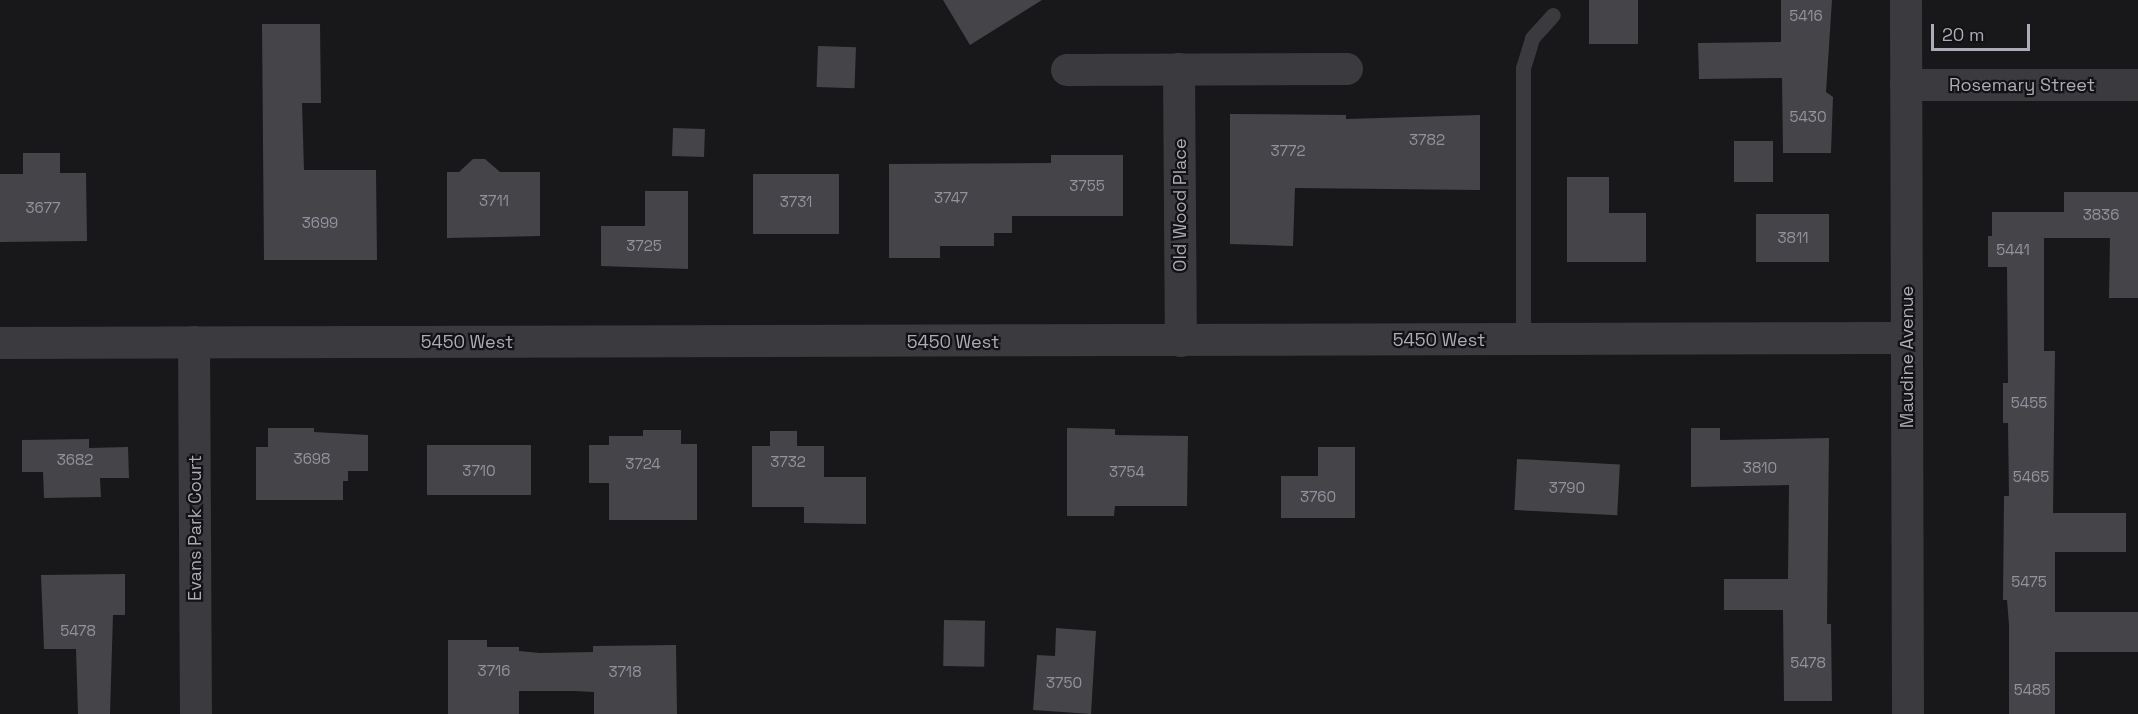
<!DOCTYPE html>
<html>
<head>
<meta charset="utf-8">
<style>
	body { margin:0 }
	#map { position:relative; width:2138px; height:714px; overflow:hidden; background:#181719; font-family:"Space Grotesk",sans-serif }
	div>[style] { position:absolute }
	.building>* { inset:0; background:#454449; transform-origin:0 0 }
	.service>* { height:15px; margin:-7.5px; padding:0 7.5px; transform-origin:7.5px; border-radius:7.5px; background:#3b3b3f }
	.minor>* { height:32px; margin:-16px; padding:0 16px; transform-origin:16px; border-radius:16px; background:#3b3b3f }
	span { translate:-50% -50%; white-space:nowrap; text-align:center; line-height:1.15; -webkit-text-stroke:4.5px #131214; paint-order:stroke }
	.number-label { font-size:15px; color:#92929c }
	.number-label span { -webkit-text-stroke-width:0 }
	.street-label { font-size:18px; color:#abacb7 }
	.scale { position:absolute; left:1931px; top:24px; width:99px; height:27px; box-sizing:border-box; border:3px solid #abacb7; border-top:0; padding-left:8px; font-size:18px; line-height:21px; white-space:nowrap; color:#abacb7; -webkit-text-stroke:4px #131214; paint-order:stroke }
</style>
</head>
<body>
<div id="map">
	<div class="building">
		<i style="clip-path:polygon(943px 0,1042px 0,970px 45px)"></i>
		<i style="left:1589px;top:0;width:49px;height:44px"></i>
		<i style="clip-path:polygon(1781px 0,1832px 0,1826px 92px,1833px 97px,1831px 153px,1783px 153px,1782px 78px,1699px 79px,1698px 43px,1781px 42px)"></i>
		<i style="clip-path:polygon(262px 24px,320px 24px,321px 103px,302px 103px,304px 170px,376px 170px,377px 260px,264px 260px)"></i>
		<i style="left:818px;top:46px;width:38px;height:41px;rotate:2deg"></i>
		<i style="clip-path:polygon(1230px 114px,1346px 115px,1346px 119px,1480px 115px,1480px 190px,1295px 188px,1293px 246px,1230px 244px)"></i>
		<i style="left:673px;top:128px;width:32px;height:28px;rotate:2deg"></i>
		<i style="left:1773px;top:141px;width:41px;height:39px;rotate:90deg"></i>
		<i style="clip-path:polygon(23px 153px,60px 153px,60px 173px,86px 173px,87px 241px,0 242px,0 174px,23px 174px)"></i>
		<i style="clip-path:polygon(1051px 155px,1123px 155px,1123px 216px,1012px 216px,1012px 233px,994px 233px,994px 246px,940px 246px,940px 258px,889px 258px,889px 164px,1051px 163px)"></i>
		<i style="clip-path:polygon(473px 159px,485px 159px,500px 172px,540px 172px,540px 236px,447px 238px,447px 172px,459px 172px)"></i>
		<i style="left:753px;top:174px;width:86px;height:60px"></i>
		<i style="clip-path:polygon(1567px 177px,1609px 177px,1609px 213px,1646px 213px,1646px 262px,1567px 262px)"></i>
		<i style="clip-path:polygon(645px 191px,688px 191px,688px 269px,601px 266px,601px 226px,645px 226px)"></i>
		<i style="clip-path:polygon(2064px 192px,2138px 192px,2138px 298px,2109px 298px,2110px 238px,2044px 238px,2044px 351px,2055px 351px,2053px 513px,2126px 513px,2126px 552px,2055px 552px,2055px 612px,2138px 612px,2138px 652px,2055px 652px,2055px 714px,2009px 714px,2009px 625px,2007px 600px,2003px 600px,2004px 496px,2009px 496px,2008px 423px,2003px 423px,2003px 383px,2008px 383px,2007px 267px,1988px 267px,1988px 236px,1992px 236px,1992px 212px,2064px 212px)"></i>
		<i style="left:1829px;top:214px;width:48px;height:73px;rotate:90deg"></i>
		<i style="clip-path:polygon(268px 428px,314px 428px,314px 432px,368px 435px,368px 471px,348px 471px,348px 481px,343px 481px,343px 500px,256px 500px,256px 447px,268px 447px)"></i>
		<i style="clip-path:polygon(1067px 428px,1115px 429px,1115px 435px,1188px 436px,1187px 506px,1115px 506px,1114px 516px,1067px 516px)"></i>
		<i style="clip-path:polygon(1691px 428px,1720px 428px,1720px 440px,1829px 438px,1827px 624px,1831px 624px,1832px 701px,1784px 701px,1783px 610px,1724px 610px,1724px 579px,1788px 579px,1789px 485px,1691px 487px)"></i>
		<i style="clip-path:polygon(643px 430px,681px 430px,681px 444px,697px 444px,697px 520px,609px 520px,609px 483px,589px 483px,589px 445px,609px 445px,609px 436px,643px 436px)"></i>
		<i style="clip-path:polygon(770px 431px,797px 431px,797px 446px,824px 446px,824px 477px,866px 477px,866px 524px,804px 523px,804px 507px,752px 507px,752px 446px,770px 446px)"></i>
		<i style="clip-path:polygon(89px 439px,89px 448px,128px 447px,129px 478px,100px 478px,101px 497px,44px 498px,43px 472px,22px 472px,22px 440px)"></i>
		<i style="left:531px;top:445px;width:50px;height:104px;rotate:90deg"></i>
		<i style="clip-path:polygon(1318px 447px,1355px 447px,1355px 518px,1281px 518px,1281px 476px,1318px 476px)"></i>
		<i style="left:1517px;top:459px;width:103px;height:51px;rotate:3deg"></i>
		<i style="clip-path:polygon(125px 574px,125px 615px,113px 615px,110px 714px,78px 714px,76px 649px,44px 649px,41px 575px)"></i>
		<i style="left:944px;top:620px;width:41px;height:46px;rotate:1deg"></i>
		<i style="clip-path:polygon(1056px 628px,1096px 631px,1091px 714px,1033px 710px,1037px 655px,1055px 656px)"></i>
		<i style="clip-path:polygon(448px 640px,487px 640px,487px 647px,519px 647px,519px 651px,540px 653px,593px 652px,593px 646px,676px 645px,677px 714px,594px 714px,594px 692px,574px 691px,519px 691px,519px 714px,448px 714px)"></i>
	</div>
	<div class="service">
		<i style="left:1523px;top:340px;width:272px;rotate:-90deg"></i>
		<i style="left:1523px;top:68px;width:31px;rotate:-73deg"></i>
		<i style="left:1532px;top:38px;width:31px;rotate:-48deg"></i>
	</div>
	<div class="minor">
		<i style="left:1906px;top:0;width:714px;rotate:89.84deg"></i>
		<i style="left:1179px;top:69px;width:272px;rotate:89.6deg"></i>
		<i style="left:1067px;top:70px;width:280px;rotate:-0.2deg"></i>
		<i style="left:1906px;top:85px;width:232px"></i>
		<i style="left:194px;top:342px;width:372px;rotate:89.7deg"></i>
		<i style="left:0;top:343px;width:1907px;rotate:-0.15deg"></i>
	</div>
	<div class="number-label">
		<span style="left:1806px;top:16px">5416</span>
		<span style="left:1808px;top:117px">5430</span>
		<span style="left:1427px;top:140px">3782</span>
		<span style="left:1288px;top:151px">3772</span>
		<span style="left:1087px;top:186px">3755</span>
		<span style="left:951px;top:198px">3747</span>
		<span style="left:494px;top:201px">3711</span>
		<span style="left:796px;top:202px">3731</span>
		<span style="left:43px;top:208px">3677</span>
		<span style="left:2101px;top:215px">3836</span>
		<span style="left:320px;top:223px">3699</span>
		<span style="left:1793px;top:238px">3811</span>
		<span style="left:644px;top:246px">3725</span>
		<span style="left:2013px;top:250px">5441</span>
		<span style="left:2029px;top:403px">5455</span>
		<span style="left:312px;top:459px">3698</span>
		<span style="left:75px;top:460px">3682</span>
		<span style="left:788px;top:462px">3732</span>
		<span style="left:643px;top:464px">3724</span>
		<span style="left:1760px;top:468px">3810</span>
		<span style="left:479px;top:471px">3710</span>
		<span style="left:1127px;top:472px">3754</span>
		<span style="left:2031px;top:477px">5465</span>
		<span style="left:1567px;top:488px">3790</span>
		<span style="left:1318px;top:497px">3760</span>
		<span style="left:2029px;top:582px">5475</span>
		<span style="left:78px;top:631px">5478</span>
		<span style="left:1808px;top:663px">5478</span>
		<span style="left:494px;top:671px">3716</span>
		<span style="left:625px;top:672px">3718</span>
		<span style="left:1064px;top:683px">3750</span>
		<span style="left:2032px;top:690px">5485</span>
	</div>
	<div class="street-label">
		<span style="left:2022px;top:85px">Rosemary Street</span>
		<span style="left:1180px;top:205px;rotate:-90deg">Old Wood Place</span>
		<span style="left:1439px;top:340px">5450 West</span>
		<span style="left:467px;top:342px">5450 West</span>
		<span style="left:953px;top:342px">5450 West</span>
		<span style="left:1907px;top:357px;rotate:-90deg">Maudine Avenue</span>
		<span style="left:195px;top:528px;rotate:-90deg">Evans Park Court</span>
	</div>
	<div class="scale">20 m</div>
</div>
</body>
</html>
